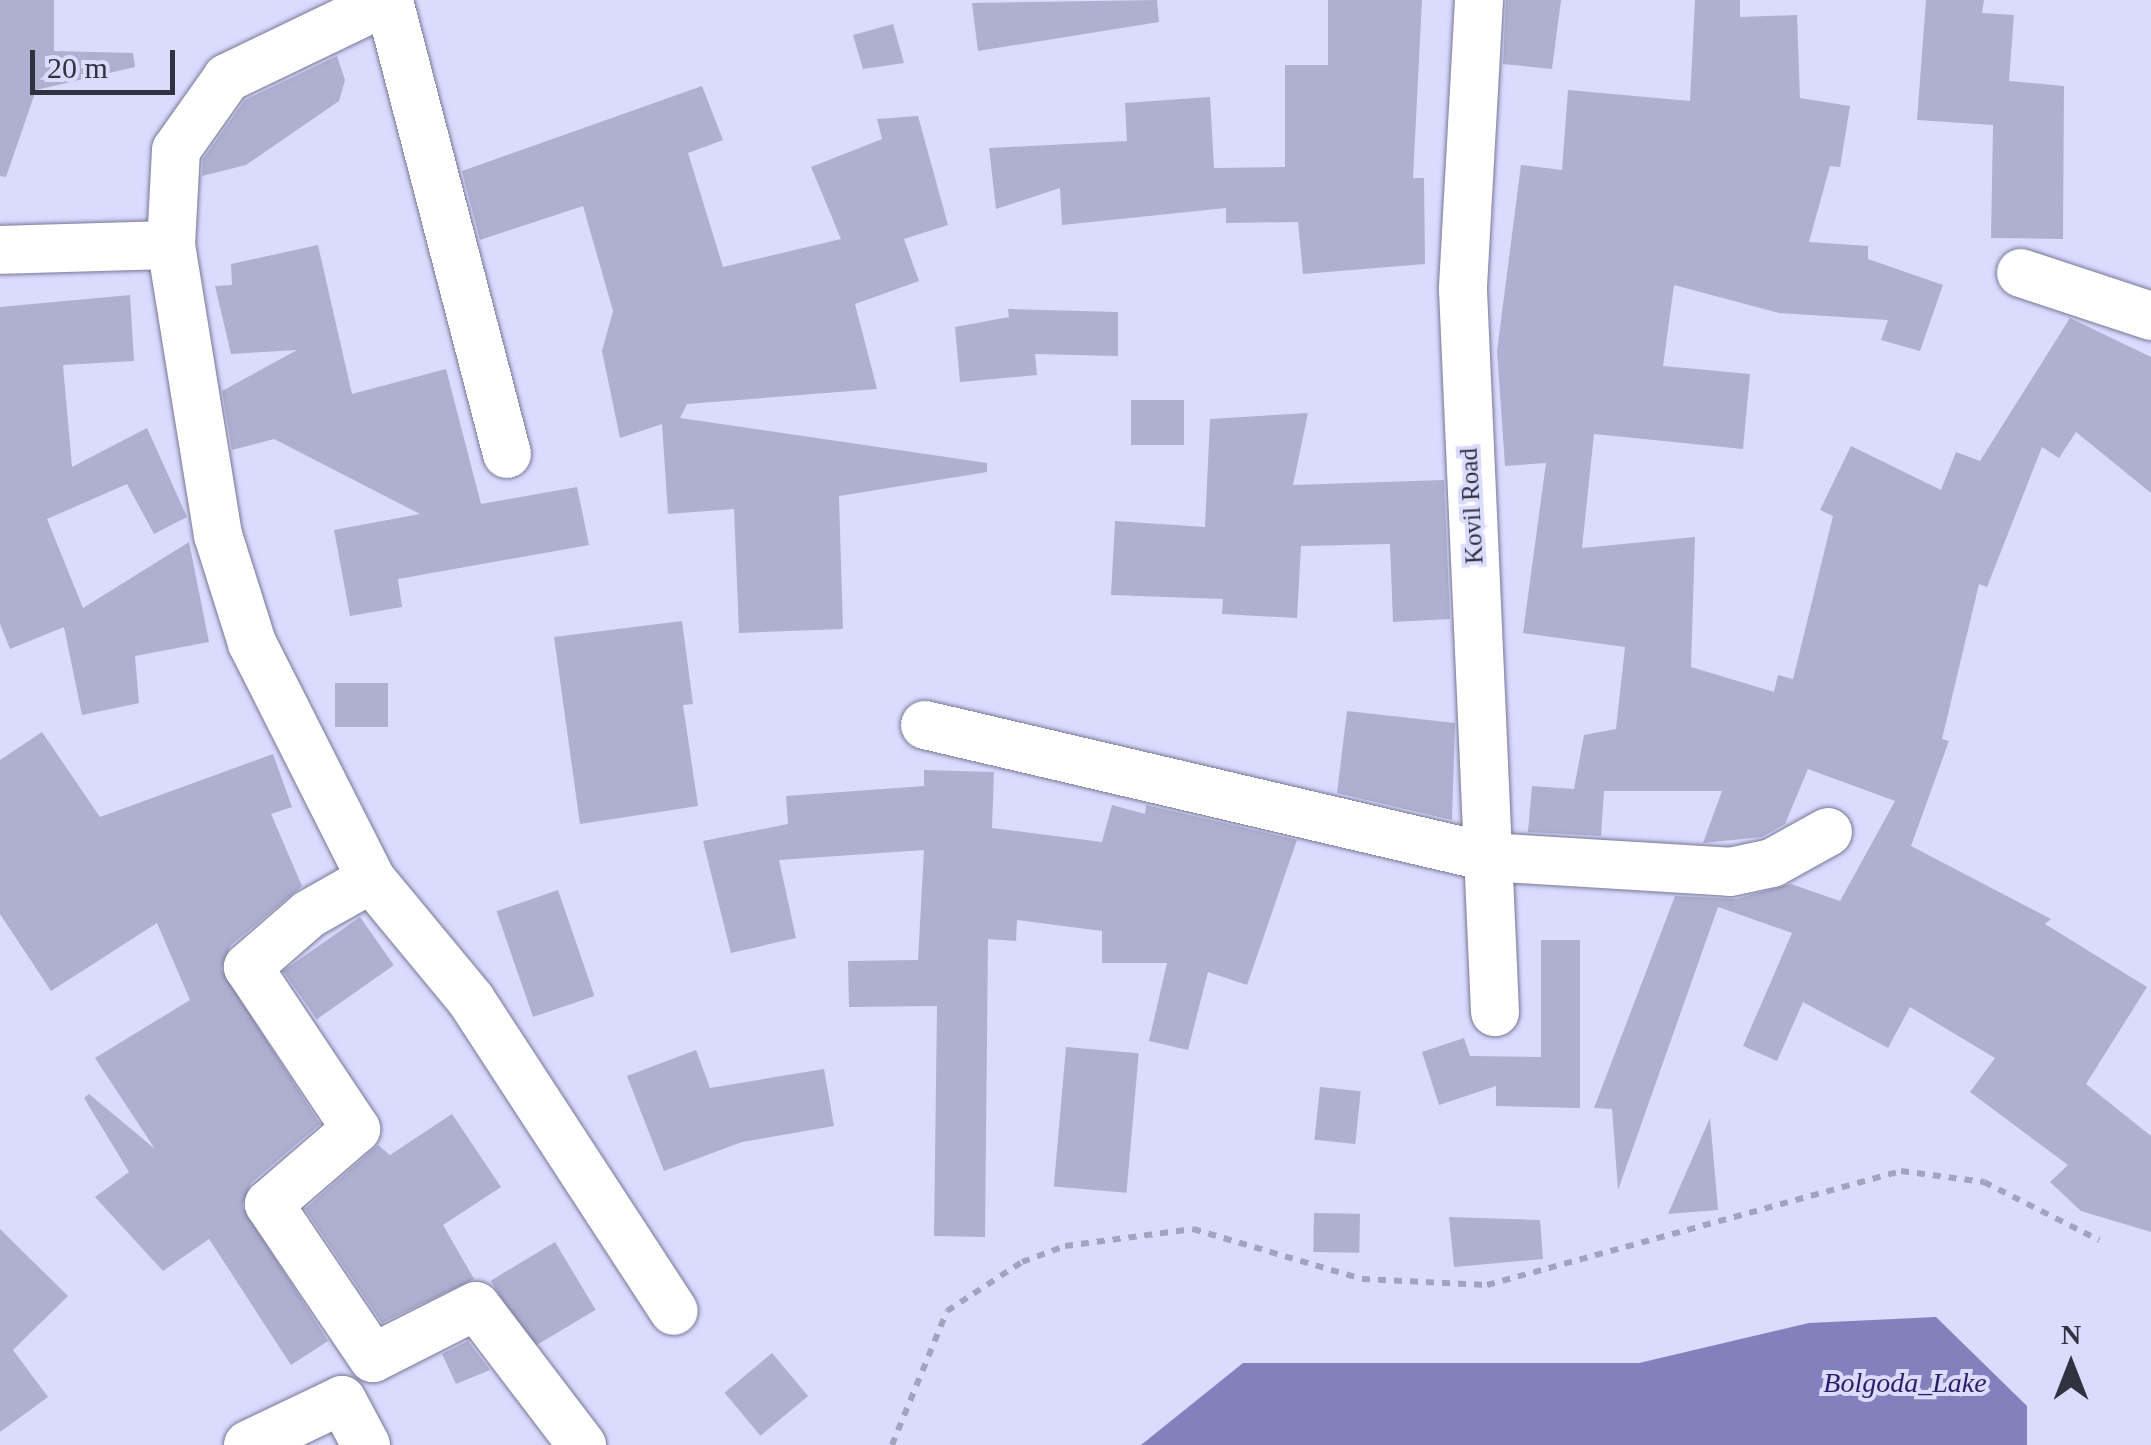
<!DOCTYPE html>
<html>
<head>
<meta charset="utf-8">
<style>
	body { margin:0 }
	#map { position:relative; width:2151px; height:1445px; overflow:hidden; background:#dbdbfe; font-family:Georgia,serif }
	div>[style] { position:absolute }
	.water>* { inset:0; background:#8381bd }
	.building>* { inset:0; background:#afafd1; transform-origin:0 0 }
	.path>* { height:6px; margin-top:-3px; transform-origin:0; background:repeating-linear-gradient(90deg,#a3a3c0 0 8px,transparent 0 16px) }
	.roads { filter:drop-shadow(0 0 2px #777797) drop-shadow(0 0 2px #777797) }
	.street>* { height:48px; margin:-24px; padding:0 24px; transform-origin:24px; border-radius:24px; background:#fff }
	span { translate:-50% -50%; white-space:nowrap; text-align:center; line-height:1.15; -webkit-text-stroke:8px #dbdbfe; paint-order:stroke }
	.street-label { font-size:25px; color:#31313f }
	.water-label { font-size:28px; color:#2c1e66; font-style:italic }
	.north { position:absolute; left:2021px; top:1315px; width:100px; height:100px; -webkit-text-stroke:8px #dbdbfe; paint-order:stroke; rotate:0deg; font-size:28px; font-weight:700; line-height:40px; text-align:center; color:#31313f }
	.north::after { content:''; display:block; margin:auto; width:35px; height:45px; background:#31313f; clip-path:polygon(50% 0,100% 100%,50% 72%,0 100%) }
	.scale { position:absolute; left:30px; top:50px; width:145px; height:45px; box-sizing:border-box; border:5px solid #31313f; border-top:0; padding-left:12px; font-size:30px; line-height:35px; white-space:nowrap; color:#31313f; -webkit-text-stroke:8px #dbdbfe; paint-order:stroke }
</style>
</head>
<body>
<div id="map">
	<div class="water">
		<i style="clip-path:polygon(1936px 1317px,2027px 1406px,2027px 1445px,1141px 1445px,1243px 1363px,1639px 1363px,1809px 1323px)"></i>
	</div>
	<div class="building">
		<i style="clip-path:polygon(0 0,54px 0,54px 51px,133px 53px,135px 67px,36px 90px,6px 177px,0 176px)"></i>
		<i style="clip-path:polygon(1157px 0,1159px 22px,978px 51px,972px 3px)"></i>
		<i style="clip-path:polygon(1328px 0,1422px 0,1413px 178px,1424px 178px,1425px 264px,1303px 274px,1298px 222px,1226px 223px,1226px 208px,1062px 225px,1060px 188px,996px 209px,989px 148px,1127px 141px,1125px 103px,1210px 97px,1214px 168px,1285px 167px,1285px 65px,1328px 65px)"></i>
		<i style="clip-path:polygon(1506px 0,1561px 0,1552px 69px,1503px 64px)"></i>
		<i style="clip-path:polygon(1695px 0,1740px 0,1740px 17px,1797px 15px,1800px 98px,1850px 106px,1840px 167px,1830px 166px,1809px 242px,1868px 246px,1868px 259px,1943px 285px,1920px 351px,1881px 340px,1888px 320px,1779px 313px,1674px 285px,1663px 366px,1750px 374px,1743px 449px,1594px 434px,1582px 548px,1695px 537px,1691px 667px,1774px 692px,1778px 675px,1793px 679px,1833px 516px,1820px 510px,1851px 446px,1941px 490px,1956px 452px,1980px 461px,2070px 318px,2151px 357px,2151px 493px,2076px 432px,2059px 458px,2042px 447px,1987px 587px,1979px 584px,1942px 739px,1949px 741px,1911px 846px,2051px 919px,2045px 924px,2147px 987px,2086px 1084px,2151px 1136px,2151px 1232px,2081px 1211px,2050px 1182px,2068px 1165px,1970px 1092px,1995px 1058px,1910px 1007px,1888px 1048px,1803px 1002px,1777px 1061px,1743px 1046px,1792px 933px,1718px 907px,1618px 1190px,1612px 1109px,1594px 1108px,1675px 896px,1736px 899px,1791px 884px,1840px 901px,1895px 801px,1808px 769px,1785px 824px,1762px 837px,1703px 843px,1722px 791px,1604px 791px,1601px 836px,1528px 832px,1532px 786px,1574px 789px,1584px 735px,1616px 729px,1625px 647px,1523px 633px,1546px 463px,1505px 466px,1497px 351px,1521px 165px,1562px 170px,1568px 90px,1690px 101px)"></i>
		<i style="clip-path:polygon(1926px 0,1984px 0,1982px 13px,2014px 15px,2009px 81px,2064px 86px,2063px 239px,1991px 238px,1993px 125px,1917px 120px)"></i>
		<i style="clip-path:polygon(893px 24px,904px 63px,863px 69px,853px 35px)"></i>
		<i style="clip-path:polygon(337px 56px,345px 80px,339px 101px,246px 165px,202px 176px,203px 159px,245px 100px)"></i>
		<i style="clip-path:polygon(702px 86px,723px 140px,688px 153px,723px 267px,841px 239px,811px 167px,882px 139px,877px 119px,918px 116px,948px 225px,904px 239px,919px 281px,855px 304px,877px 389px,687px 404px,680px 418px,987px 463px,987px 472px,839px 496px,843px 629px,739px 633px,734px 509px,668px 514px,662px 424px,620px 438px,602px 351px,613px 311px,583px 206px,480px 240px,462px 171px)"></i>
		<i style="clip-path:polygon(318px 245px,352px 394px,446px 369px,481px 504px,577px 487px,589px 545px,398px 579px,402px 607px,350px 616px,334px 530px,420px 514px,274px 439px,232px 450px,222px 391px,297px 350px,231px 354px,215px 286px,232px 285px,231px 264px)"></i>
		<i style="clip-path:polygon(130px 295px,134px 361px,63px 365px,72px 467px,147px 428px,187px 517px,154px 534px,127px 484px,47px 519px,83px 608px,189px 542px,209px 642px,135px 656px,139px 703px,82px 715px,64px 627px,10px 649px,0 624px,0 307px)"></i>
		<i style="clip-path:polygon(1008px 309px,1118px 312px,1118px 356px,1035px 354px,1037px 375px,960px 382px,955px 327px,1009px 317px)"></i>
		<i style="left:1131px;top:400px;width:53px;height:45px"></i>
		<i style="clip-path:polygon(1308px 413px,1293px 485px,1444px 480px,1450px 619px,1393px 622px,1390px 544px,1301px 546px,1297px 618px,1222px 614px,1223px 599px,1111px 595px,1115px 521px,1205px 527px,1210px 419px)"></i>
		<i style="clip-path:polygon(682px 621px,693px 704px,683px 705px,698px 806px,580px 824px,554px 637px)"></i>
		<i style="left:335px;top:683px;width:53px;height:44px"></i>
		<i style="clip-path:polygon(1347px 711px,1455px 723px,1452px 820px,1337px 793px)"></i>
		<i style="clip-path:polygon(42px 732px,100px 817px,273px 754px,292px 807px,271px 814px,302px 886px,230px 946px,221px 969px,320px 1124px,251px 1183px,242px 1206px,328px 1341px,291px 1365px,209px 1239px,163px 1271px,95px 1197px,129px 1172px,84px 1098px,89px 1094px,155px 1149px,95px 1058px,190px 1000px,157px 923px,51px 991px,0 914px,0 760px)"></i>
		<i style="clip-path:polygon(924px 770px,994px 772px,992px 828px,1102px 842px,1112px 805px,1145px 814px,1146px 805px,1297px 840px,1247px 985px,1208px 972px,1188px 1050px,1149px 1041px,1167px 963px,1102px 963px,1102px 931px,1017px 920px,1016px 941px,988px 939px,985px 1237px,934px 1236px,937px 1006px,849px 1007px,848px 961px,918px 960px,924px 850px,779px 860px,796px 938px,731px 953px,703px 841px,788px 824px,786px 796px,924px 786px)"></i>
		<i style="left:558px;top:890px;width:112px;height:65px;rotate:71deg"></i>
		<i style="left:360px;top:917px;width:59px;height:94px;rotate:55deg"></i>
		<i style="clip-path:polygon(1541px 940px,1580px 940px,1580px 1108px,1496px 1106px,1496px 1086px,1439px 1105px,1422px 1052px,1464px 1038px,1470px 1056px,1541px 1057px)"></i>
		<i style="left:1066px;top:1047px;width:73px;height:140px;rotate:5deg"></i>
		<i style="clip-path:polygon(696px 1050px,710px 1088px,824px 1069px,834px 1126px,742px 1142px,664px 1171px,627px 1076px)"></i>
		<i style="left:1320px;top:1087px;width:41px;height:53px;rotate:6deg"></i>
		<i style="clip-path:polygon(452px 1114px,501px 1187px,443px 1225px,474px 1279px,382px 1323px,305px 1209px,378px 1145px,390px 1155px)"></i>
		<i style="clip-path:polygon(1710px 1118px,1718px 1210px,1668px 1214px)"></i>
		<i style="left:1314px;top:1213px;width:46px;height:39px;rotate:1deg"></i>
		<i style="clip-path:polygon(1449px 1217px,1540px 1220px,1543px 1259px,1454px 1267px)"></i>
		<i style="clip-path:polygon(0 1229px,68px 1296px,13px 1350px,48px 1397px,0 1432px)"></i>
		<i style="left:555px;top:1242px;width:79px;height:75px;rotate:59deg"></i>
		<i style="clip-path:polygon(468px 1341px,490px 1370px,456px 1384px,442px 1354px)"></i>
		<i style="left:772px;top:1353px;width:56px;height:62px;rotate:50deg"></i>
	</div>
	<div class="path">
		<i style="left:892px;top:1445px;width:145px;rotate:-67.7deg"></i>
		<i style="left:947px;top:1311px;width:90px;rotate:-33.2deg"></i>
		<i style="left:1022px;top:1262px;width:46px;rotate:-20.4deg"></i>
		<i style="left:1065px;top:1246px;width:129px;rotate:-7.6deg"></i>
		<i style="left:1193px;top:1229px;width:176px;rotate:16.5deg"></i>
		<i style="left:1362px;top:1279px;width:125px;rotate:2.7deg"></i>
		<i style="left:1487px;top:1285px;width:429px;rotate:-15.4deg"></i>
		<i style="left:1901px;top:1171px;width:84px;rotate:7.5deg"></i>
		<i style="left:1984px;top:1182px;width:129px;rotate:26.8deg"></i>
	</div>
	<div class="roads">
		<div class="street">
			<i style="left:389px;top:0;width:180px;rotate:154.3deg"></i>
			<i style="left:227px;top:78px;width:88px;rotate:125.3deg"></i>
			<i style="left:176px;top:150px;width:95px;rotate:93deg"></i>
			<i style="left:171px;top:245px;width:294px;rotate:80.8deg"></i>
			<i style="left:218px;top:535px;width:113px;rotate:72.5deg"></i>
			<i style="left:252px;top:643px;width:264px;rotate:63.2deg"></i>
			<i style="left:371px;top:879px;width:157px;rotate:50.4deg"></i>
			<i style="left:471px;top:1000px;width:371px;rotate:56.9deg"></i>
			<i style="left:1479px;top:0;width:290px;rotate:93.2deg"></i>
			<i style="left:1463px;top:290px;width:723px;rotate:87.46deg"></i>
			<i style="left:389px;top:1px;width:468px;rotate:75.4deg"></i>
			<i style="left:0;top:250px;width:171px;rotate:-1.7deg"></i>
			<i style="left:2021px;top:273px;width:137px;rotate:18.3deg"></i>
			<i style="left:925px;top:725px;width:578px;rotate:13.2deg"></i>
			<i style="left:1488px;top:857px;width:242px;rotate:3.5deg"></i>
			<i style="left:1730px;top:872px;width:43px;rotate:-12.1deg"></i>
			<i style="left:1772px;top:863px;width:64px;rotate:-29deg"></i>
			<i style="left:371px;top:879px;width:71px;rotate:150.6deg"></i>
			<i style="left:309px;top:914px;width:81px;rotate:139deg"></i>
			<i style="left:248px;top:967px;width:195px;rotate:56.3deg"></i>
			<i style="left:356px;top:1129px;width:115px;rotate:139.2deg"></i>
			<i style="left:269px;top:1204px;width:186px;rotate:56deg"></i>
			<i style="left:373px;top:1358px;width:115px;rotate:-26.8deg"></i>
			<i style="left:476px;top:1306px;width:175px;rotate:52.7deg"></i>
			<i style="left:248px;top:1445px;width:104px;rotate:-25.6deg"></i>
			<i style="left:342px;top:1400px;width:51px;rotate:61.9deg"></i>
		</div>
	</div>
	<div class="street-label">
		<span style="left:1472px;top:506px;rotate:-93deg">Kovil Road</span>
	</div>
	<div class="water-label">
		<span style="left:1905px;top:1383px">Bolgoda_Lake</span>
	</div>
	<div class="north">N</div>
	<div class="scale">20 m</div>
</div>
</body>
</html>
